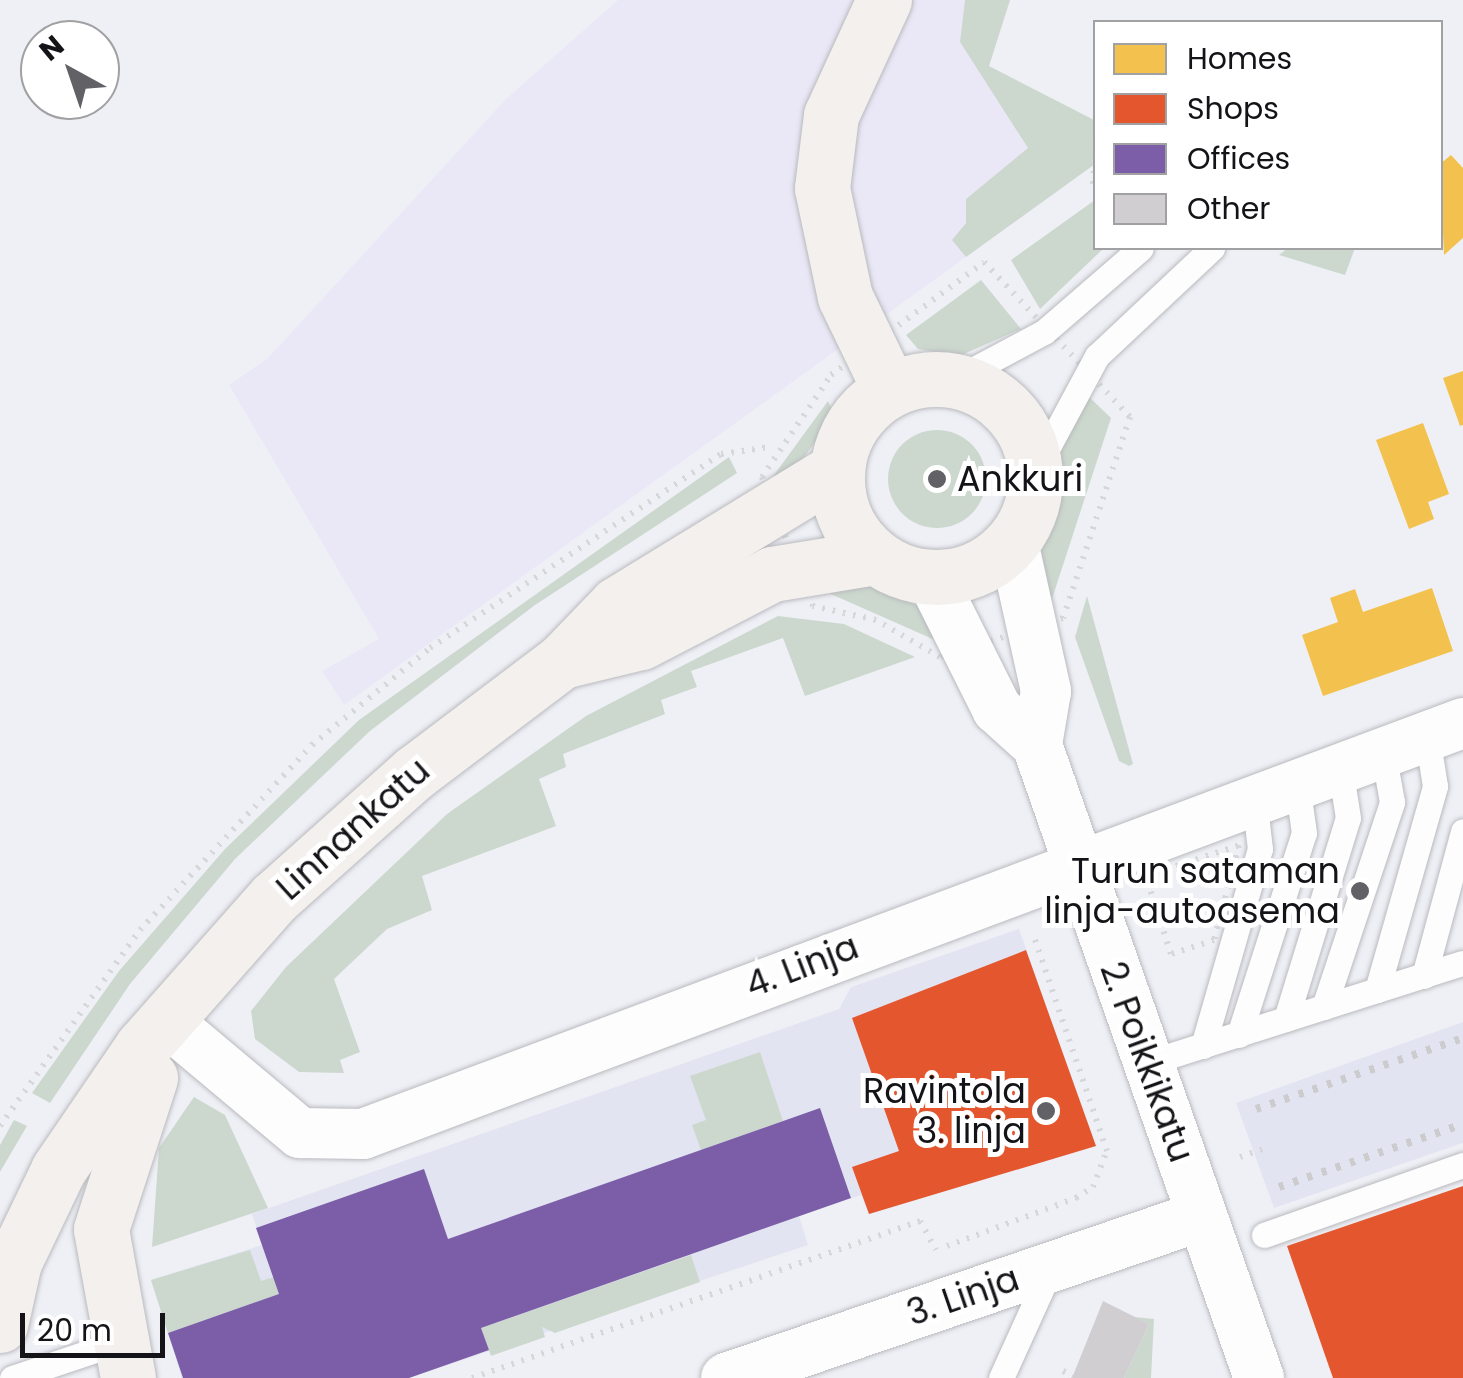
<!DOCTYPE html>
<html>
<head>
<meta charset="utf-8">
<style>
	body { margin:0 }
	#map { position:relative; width:1463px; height:1378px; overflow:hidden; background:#eff0f6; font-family:Poppins,sans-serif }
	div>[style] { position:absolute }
	.built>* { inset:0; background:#e2e4f1 }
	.industrial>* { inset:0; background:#eae8f7 }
	.green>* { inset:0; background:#ccd8ce }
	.round { border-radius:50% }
	.homes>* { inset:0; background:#f2c14e }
	.shops>* { inset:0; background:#e4572e }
	.offices>* { inset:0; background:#7b5ea7 }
	.building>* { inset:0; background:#d0ced1 }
	.path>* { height:6px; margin-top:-3px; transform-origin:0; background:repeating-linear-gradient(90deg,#d6d7d9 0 2.5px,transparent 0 10.5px) }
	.roads { filter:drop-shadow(0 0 2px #b9babe) drop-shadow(0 0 2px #b9babe) }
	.lane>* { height:25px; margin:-12.5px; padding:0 12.5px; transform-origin:12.5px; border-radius:12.5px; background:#fdfdfe }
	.street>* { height:50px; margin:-25px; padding:0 25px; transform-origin:25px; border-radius:25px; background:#fdfdfe }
	.primary>* { height:55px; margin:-27.5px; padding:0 27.5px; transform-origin:27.5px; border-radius:27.5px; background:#f3f0ed }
	.primary>.ring { margin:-27.5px; padding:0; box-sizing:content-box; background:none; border:55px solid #f3f0ed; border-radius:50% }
	.rail>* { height:8px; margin-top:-4px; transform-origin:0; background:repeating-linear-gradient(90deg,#ccccce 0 5px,transparent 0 15px) }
	.dots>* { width:28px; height:28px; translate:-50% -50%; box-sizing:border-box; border:5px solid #fff; border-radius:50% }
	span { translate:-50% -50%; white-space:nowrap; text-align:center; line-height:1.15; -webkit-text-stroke:10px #fff; paint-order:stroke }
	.poi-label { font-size:35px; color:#141418 }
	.left { translate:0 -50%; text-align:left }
	.right { translate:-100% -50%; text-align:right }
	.street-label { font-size:35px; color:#141418 }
	.legend { position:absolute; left:1093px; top:20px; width:350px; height:230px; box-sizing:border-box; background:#fff; border:2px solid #a1a1a3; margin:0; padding:12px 18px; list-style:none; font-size:30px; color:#141418 }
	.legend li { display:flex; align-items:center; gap:20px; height:50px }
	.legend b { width:50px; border:2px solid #a1a1a3 }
	.north { position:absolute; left:20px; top:20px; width:100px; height:100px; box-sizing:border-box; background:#fff; border:2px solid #a1a1a3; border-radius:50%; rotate:320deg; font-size:28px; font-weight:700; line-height:40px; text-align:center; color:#141418 }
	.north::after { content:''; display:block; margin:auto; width:35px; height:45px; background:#616166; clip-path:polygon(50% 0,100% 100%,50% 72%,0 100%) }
	.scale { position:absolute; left:20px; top:1313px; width:145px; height:45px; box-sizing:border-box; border:5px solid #141418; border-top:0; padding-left:12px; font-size:30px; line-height:35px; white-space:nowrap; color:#141418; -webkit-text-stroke:8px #fff; paint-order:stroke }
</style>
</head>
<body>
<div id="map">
	<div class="built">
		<i style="clip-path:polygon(1019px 929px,1096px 1146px,869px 1214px,861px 1195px,799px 1216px,808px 1245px,409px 1378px,182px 1378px,151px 1280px,262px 1245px,252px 1214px,839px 1009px,851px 987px)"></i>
		<i style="clip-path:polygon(1463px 1022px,1463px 1143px,1274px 1208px,1236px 1103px)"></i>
	</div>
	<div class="industrial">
		<i style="clip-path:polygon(618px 0,1010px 0,989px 66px,1095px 121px,1095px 164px,344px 705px,322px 671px,379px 639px,229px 385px,267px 359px,506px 99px)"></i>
	</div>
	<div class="green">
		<i style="clip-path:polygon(965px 0,1010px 0,989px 66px,1096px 121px,1095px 164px,966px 257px,952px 240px,966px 223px,966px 199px,1028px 148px,960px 42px)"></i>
		<i style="clip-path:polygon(1095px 200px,1096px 248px,1104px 248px,1040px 309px,1011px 260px)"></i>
		<i style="clip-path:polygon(1288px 248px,1355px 248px,1345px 275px,1279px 255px)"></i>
		<i style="clip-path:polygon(981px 280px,1021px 329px,959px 356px,918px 349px,906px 335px)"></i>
		<i style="clip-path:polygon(1087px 395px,1111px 418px,1049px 608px,1038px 553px,1062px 447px)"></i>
		<i style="clip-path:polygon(828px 401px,835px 416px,780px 489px,774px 475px)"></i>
		<i class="round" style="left:888px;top:430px;width:98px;height:98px"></i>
		<i style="clip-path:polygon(729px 457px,737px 473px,535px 605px,370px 731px,235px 859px,130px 984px,50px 1103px,32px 1093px,119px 971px,225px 849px,359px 720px)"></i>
		<i style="clip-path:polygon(856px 577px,922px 608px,944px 644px,824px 591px)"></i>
		<i style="clip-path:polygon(1087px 596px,1133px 764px,1129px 766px,1119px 761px,1075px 637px)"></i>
		<i style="clip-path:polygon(778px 616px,844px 624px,915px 657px,805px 696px,783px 638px,691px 671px,697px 687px,661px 700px,665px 714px,563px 754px,566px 767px,539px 779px,556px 826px,422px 876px,432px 910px,387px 929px,334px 979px,360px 1052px,340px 1060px,344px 1073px,299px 1072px,255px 1039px,251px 1011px,286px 967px,447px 814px,586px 716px)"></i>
		<i style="clip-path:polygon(760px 1052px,783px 1121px,701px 1150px,692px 1125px,706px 1120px,690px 1076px)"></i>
		<i style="clip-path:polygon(194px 1097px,225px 1115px,268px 1208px,152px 1247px,159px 1148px)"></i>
		<i style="clip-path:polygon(14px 1120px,27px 1126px,0 1172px,0 1145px)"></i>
		<i style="clip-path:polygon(250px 1250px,261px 1281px,274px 1277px,279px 1294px,168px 1333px,151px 1280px)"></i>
		<i style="clip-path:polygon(691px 1255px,700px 1282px,555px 1333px,542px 1327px,545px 1337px,491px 1356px,481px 1328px)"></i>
		<i style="clip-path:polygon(1134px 1317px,1154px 1319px,1151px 1378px,1124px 1378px,1149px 1324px)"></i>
	</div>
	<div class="homes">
		<i style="clip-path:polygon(1451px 155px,1463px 168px,1463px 238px,1444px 255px,1440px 164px)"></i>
		<i style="clip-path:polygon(1463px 371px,1463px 425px,1460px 426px,1443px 378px)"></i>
		<i style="clip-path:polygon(1423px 423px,1449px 494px,1428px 502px,1434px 519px,1409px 529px,1376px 440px)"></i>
		<i style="clip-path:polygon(1432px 588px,1453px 651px,1323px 696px,1302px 635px,1338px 622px,1330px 598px,1355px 589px,1363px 612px)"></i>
	</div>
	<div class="shops">
		<i style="clip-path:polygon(1026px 950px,1096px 1146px,869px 1214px,852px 1167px,899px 1151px,852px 1018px)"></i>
		<i style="clip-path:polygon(1463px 1186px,1463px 1378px,1333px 1378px,1287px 1246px)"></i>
	</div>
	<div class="offices">
		<i style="clip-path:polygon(820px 1108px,851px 1198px,481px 1328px,489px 1350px,409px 1378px,183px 1378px,168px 1333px,279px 1294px,256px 1228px,424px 1169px,448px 1239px)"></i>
	</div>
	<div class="building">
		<i style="clip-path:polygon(1103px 1301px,1149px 1324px,1124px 1378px,1072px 1378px)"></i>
	</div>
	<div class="path">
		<i style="left:1093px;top:184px;width:53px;rotate:-86.8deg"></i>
		<i style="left:984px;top:262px;width:213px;rotate:46.7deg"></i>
		<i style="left:1130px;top:417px;width:212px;rotate:108.4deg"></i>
		<i style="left:1063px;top:618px;width:129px;rotate:162.4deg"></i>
		<i style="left:940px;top:657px;width:74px;rotate:-150deg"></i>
		<i style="left:876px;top:620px;width:65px;rotate:-167.5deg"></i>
		<i style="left:813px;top:606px;width:139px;rotate:-111.6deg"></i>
		<i style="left:762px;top:477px;width:123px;rotate:-55.9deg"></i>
		<i style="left:831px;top:375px;width:190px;rotate:-36.4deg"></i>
		<i style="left:1239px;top:845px;width:98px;rotate:104.7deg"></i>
		<i style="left:1214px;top:940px;width:45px;rotate:162deg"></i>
		<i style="left:1171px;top:954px;width:82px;rotate:-107.8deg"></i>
		<i style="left:1146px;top:876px;width:98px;rotate:-18.4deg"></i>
		<i style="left:0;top:1126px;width:241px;rotate:-54.5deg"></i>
		<i style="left:140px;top:930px;width:253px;rotate:-47.1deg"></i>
		<i style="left:312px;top:745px;width:153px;rotate:-39.4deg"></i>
		<i style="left:430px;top:648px;width:350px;rotate:-33.7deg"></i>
		<i style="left:721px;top:454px;width:49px;rotate:-8.1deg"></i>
		<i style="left:1240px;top:1157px;width:31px;rotate:-19deg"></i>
		<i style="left:947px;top:1246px;width:138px;rotate:-20.4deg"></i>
		<i style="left:1076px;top:1198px;width:20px;rotate:-33deg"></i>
		<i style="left:1093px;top:1187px;width:39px;rotate:-69deg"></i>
		<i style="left:1107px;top:1151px;width:226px;rotate:-108.8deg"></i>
		<i style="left:1063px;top:1371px;width:11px;rotate:27deg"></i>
		<i style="left:472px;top:1378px;width:475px;rotate:-19.3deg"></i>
		<i style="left:920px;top:1221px;width:33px;rotate:61deg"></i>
	</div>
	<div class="roads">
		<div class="lane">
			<i style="left:954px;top:380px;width:102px;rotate:-28.1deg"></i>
			<i style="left:1044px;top:332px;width:128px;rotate:-40.9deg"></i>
			<i style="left:1035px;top:471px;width:131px;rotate:-61.7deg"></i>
			<i style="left:1097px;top:356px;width:158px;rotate:-43.2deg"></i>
			<i style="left:1424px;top:976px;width:150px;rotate:-74.9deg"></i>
			<i style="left:1377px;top:990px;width:212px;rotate:-74.1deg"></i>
			<i style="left:1435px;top:786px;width:51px;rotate:-99.1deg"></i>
			<i style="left:1324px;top:1007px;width:216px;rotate:-71.6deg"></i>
			<i style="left:1392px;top:802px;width:51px;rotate:-100.2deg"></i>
			<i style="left:1286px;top:1019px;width:210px;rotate:-72.9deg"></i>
			<i style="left:1348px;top:818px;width:52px;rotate:-98.9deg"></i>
			<i style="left:1239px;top:1035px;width:212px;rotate:-72.2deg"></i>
			<i style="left:1304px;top:833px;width:50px;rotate:-98deg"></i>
			<i style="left:1203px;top:1046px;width:205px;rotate:-73.9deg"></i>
			<i style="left:1260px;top:849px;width:51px;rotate:-96.7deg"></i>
			<i style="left:1147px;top:1063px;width:331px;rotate:-17.6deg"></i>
			<i style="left:1264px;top:1235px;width:211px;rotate:-19.4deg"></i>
			<i style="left:12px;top:1378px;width:110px;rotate:-18.6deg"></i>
			<i style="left:1001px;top:1378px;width:119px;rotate:-65.6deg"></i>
		</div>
		<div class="street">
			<i style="left:1013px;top:542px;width:153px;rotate:77.5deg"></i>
			<i style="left:1046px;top:691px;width:55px;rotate:99.5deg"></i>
			<i style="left:1037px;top:745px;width:671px;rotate:70.67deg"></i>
			<i style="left:931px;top:577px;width:148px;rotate:63.4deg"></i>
			<i style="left:997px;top:709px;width:54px;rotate:42deg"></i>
			<i style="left:170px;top:1024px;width:170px;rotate:40deg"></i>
			<i style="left:300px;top:1133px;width:63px;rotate:0.9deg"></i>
			<i style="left:363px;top:1134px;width:1174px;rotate:-20.49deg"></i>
			<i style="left:726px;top:1378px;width:502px;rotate:-18.83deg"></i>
		</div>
		<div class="primary">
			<i style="left:884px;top:0;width:127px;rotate:114.7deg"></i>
			<i style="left:831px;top:115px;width:74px;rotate:97deg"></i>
			<i style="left:822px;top:188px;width:111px;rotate:78.1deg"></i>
			<i style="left:845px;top:297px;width:103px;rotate:64.2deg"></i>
			<i class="ring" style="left:837px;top:379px;width:143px;height:143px"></i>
			<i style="left:562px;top:661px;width:81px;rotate:-13.5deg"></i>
			<i style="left:641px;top:642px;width:148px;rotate:-27.4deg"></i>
			<i style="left:772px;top:574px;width:104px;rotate:-9.4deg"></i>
			<i style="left:0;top:1325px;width:65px;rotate:-77.5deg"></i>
			<i style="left:14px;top:1262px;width:102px;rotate:-64.4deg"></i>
			<i style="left:58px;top:1170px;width:149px;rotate:-55.7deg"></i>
			<i style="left:142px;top:1047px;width:199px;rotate:-48.5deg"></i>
			<i style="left:274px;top:898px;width:188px;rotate:-41.8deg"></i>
			<i style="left:414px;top:773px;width:186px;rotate:-37.1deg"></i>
			<i style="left:562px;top:661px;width:79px;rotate:-46deg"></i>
			<i style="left:617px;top:604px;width:258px;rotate:-31.5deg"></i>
			<i style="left:128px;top:1378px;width:151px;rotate:-100.3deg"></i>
			<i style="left:101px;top:1229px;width:159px;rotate:-72deg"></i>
		</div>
	</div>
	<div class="rail">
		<i style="left:1256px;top:1109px;width:219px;rotate:-18.9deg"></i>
		<i style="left:1279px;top:1187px;width:194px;rotate:-18.9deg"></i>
	</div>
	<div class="dots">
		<i style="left:937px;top:479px;background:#616166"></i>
		<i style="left:1360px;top:891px;background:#616166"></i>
		<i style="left:1046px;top:1111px;background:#616166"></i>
	</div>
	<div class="poi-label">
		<span class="left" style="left:957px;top:479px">Ankkuri</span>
		<span class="right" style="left:1340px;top:891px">Turun sataman<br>linja-autoasema</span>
		<span class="right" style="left:1026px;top:1111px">Ravintola<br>3. linja</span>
	</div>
	<div class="street-label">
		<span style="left:353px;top:829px;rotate:-42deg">Linnankatu</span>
		<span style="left:802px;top:966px;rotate:-21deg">4. Linja</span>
		<span style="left:1147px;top:1062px;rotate:70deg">2. Poikkikatu</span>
		<span style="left:963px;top:1296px;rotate:-19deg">3. Linja</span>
	</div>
	<ul class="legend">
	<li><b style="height:28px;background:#f2c14e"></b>Homes</li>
	<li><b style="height:28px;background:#e4572e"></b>Shops</li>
	<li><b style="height:28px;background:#7b5ea7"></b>Offices</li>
	<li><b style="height:28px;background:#d0ced1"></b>Other</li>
	</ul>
	<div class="north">N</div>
	<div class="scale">20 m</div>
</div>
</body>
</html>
